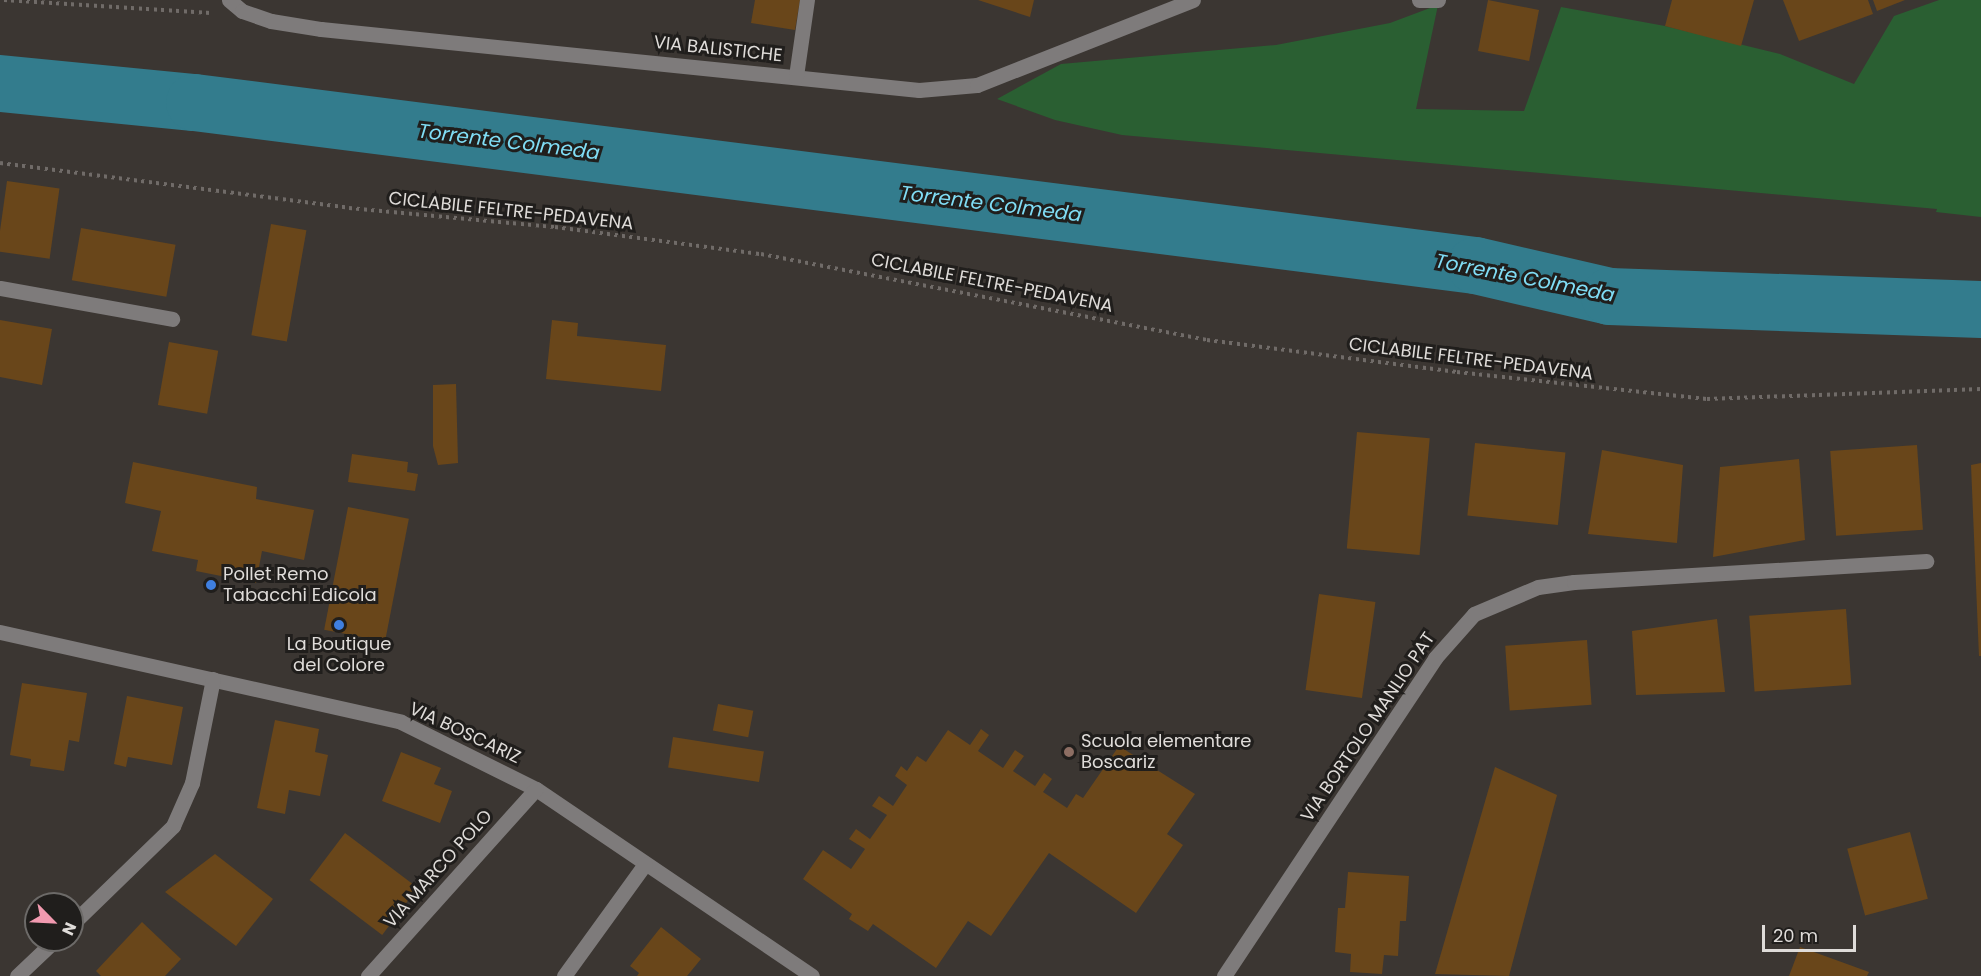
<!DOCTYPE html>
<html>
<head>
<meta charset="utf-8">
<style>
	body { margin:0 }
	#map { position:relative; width:1981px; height:976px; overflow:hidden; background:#3b3632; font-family:Poppins,sans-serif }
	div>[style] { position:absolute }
	.green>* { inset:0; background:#2a5f32 }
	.river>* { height:57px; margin:-28.5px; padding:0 28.5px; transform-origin:28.5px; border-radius:28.5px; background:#337c8d }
	.building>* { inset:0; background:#69461a; transform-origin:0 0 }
	.path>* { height:4px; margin-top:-2px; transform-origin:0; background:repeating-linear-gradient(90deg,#706b68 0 3px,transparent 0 7.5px) }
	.minor>* { height:15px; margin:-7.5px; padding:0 7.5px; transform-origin:7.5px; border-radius:7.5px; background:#7e7b7b }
	.dots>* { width:16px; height:16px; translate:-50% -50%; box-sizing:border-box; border:3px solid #201e1c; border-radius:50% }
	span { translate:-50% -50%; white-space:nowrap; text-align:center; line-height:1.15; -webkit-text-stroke:6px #201e1c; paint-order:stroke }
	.street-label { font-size:18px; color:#dfdcd9 }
	.poi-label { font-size:18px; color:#dfdcd9 }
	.left { translate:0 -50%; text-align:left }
	.water-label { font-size:20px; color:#80ddf5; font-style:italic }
	.north { position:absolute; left:24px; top:892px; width:60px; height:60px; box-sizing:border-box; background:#201e1c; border:2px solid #6c6a68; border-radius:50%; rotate:114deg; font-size:16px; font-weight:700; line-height:24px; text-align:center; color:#dfdcd9 }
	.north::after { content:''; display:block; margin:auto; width:21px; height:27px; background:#f29ab0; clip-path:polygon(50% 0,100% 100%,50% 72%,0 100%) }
	.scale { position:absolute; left:1762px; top:925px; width:94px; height:27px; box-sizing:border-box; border:3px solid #dfdcd9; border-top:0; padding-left:8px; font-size:18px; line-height:21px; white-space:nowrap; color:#dfdcd9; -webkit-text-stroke:4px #201e1c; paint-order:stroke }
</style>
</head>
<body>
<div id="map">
	<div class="green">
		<i style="clip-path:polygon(1939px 0,1981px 0,1981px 217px,1936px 212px,1937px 209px,1122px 135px,1055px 120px,997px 99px,1061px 64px,1276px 45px,1390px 23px,1438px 5px,1416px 109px,1524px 111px,1561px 7px,1665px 26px,1780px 54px,1854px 84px,1894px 16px)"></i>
	</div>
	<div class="river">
		<i style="left:0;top:83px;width:195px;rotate:5.6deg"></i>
		<i style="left:194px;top:102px;width:1291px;rotate:7.25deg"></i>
		<i style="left:1475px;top:265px;width:138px;rotate:13deg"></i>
		<i style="left:1609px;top:296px;width:372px;rotate:2deg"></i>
	</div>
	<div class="building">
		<i style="clip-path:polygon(755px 0,800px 0,795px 30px,751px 23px)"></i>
		<i style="clip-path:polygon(978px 0,1034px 0,1030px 17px)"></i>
		<i style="left:1488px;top:0;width:52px;height:52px;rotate:11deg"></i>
		<i style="clip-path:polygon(1672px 0,1754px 0,1741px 46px,1665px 26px)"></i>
		<i style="clip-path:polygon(1783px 0,1868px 0,1873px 14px,1799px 41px)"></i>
		<i style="clip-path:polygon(1873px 0,1905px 0,1877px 11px)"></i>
		<i style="left:7px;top:181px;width:53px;height:71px;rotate:8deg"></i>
		<i style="left:271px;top:224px;width:36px;height:113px;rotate:10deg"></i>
		<i style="left:81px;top:228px;width:96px;height:53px;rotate:10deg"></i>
		<i style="clip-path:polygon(0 320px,52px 329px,42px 385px,0 377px)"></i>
		<i style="clip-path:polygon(552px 320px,578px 323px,577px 336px,666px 345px,661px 391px,546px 379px)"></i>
		<i style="left:169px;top:342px;width:50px;height:64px;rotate:10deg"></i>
		<i style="clip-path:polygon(456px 384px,458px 463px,438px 465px,433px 446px,433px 385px)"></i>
		<i style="left:1357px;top:432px;width:73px;height:117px;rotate:5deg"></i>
		<i style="left:1475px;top:443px;width:91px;height:73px;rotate:6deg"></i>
		<i style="left:1917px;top:445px;width:85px;height:87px;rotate:86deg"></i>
		<i style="clip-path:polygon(1602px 450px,1683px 465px,1677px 543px,1588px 534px)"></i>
		<i style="clip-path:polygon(352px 454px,408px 462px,407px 472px,418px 474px,415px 491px,348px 482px)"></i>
		<i style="clip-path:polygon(1799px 459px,1805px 540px,1713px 557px,1720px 467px)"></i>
		<i style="clip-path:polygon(133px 462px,257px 487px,256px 499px,314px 510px,304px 560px,262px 551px,256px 583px,196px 571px,198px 560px,152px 551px,161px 511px,125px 503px)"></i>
		<i style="clip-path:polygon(1981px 463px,1981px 656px,1979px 656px,1971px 465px)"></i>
		<i style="left:348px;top:507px;width:62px;height:125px;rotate:11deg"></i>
		<i style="left:1319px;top:594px;width:57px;height:97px;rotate:8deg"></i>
		<i style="left:1846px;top:609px;width:76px;height:97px;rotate:86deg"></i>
		<i style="clip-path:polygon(1717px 619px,1725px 692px,1636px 695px,1632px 631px)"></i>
		<i style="left:1587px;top:640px;width:65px;height:82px;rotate:86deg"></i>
		<i style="clip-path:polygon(22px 683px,87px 693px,79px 742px,69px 740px,64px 771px,30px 766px,31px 759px,10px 755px)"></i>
		<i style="clip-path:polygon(127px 696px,183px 707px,172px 765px,128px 757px,126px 767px,114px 764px)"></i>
		<i style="left:718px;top:704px;width:36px;height:27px;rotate:11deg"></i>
		<i style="clip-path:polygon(275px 720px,319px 729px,315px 752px,328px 755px,320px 796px,289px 790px,285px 814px,257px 808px)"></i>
		<i style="clip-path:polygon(981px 729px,989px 735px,978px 751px,1003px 768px,1015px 750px,1024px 756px,1013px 771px,1035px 786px,1044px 773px,1052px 779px,1043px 792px,1067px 808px,1076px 794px,1083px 798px,1119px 746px,1195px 794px,1167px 834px,1183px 845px,1136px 913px,1049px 853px,991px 936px,968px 921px,936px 968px,873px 924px,868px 931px,849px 919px,852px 914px,803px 879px,823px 850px,851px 869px,865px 849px,849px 839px,856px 829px,870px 839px,887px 815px,872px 806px,879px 796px,893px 806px,907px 785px,895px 776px,901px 766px,907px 771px,917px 756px,926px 762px,948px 730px,970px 745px)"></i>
		<i style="left:673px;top:737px;width:92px;height:31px;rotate:9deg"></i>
		<i style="clip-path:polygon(401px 752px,441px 768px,434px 784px,452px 791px,440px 823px,382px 801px)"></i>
		<i style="clip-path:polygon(1495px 767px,1557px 795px,1509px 976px,1435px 974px)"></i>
		<i style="left:1910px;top:832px;width:69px;height:65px;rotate:75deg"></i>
		<i style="left:345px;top:833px;width:91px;height:59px;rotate:37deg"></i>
		<i style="clip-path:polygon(215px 854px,273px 899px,236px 946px,165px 892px)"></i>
		<i style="clip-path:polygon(1348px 872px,1409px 876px,1406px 921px,1400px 921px,1398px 956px,1384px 955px,1382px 974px,1350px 972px,1351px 954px,1335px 952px,1338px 908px,1345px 908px)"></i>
		<i style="clip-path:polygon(142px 922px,181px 959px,165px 976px,101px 976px,96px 971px)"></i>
		<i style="clip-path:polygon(661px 927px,701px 959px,687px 976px,637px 976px,639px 973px,630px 966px)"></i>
		<i style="clip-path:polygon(1800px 947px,1869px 972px,1867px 976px,1789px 976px)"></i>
	</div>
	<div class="path">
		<i style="left:4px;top:0;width:207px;rotate:3.6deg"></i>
		<i style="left:0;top:163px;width:352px;rotate:7.3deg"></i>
		<i style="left:349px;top:208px;width:207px;rotate:5.3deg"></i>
		<i style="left:555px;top:227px;width:208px;rotate:7.5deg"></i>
		<i style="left:761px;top:254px;width:454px;rotate:10.9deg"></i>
		<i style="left:1207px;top:340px;width:252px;rotate:7.3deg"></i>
		<i style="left:1457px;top:372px;width:251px;rotate:6.2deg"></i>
		<i style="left:1707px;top:399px;width:274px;rotate:-2.1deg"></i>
	</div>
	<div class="minor">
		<i style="left:229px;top:0;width:17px;rotate:40deg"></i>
		<i style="left:242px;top:11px;width:31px;rotate:19deg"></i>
		<i style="left:271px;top:21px;width:51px;rotate:9.1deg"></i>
		<i style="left:321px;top:29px;width:601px;rotate:5.82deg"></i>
		<i style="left:919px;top:90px;width:58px;rotate:-4.9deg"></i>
		<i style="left:977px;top:85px;width:232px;rotate:-21.5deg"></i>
		<i style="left:1419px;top:0;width:19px"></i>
		<i style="left:796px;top:76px;width:77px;rotate:-81.8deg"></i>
		<i style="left:0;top:288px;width:175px;rotate:10.2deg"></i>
		<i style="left:0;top:632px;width:411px;rotate:12.6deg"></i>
		<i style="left:401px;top:722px;width:151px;rotate:26.4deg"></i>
		<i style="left:536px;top:789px;width:333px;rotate:34.1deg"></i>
		<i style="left:72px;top:924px;width:141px;rotate:-44.1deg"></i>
		<i style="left:173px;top:826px;width:47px;rotate:-66.2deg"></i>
		<i style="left:192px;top:783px;width:106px;rotate:-78.6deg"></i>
		<i style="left:17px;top:976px;width:52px;rotate:-43.5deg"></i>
		<i style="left:368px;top:976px;width:251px;rotate:-48.1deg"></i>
		<i style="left:564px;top:976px;width:138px;rotate:-54.1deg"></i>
		<i style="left:1224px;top:976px;width:382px;rotate:-56.4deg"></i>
		<i style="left:1435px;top:658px;width:59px;rotate:-48.4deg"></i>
		<i style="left:1474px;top:614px;width:69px;rotate:-22.9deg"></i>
		<i style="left:1538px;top:587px;width:36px;rotate:-8deg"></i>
		<i style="left:1574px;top:582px;width:353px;rotate:-3.4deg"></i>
	</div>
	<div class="dots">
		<i style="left:211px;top:585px;background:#3f7fe0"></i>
		<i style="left:339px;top:625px;background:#3f7fe0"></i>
		<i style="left:1069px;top:752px;background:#8d6e63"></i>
	</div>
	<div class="street-label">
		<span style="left:718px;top:49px;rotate:6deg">VIA BALISTICHE</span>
		<span style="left:511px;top:211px;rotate:6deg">CICLABILE FELTRE-PEDAVENA</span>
		<span style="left:992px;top:283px;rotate:11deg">CICLABILE FELTRE-PEDAVENA</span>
		<span style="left:1471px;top:359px;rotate:7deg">CICLABILE FELTRE-PEDAVENA</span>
		<span style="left:1368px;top:727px;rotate:-56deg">VIA BORTOLO MANLIO PAT</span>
		<span style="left:465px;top:733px;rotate:25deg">VIA BOSCARIZ</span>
		<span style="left:438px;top:869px;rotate:-48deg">VIA MARCO POLO</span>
	</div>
	<div class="poi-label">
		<span class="left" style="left:223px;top:585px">Pollet Remo<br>Tabacchi Edicola</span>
		<span style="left:339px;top:655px">La Boutique<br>del Colore</span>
		<span class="left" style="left:1081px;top:752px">Scuola elementare<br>Boscariz</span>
	</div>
	<div class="water-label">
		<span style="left:509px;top:142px;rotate:7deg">Torrente Colmeda</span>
		<span style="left:991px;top:204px;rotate:7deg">Torrente Colmeda</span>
		<span style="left:1525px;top:278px;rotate:11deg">Torrente Colmeda</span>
	</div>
	<div class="north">N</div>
	<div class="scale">20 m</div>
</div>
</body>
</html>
